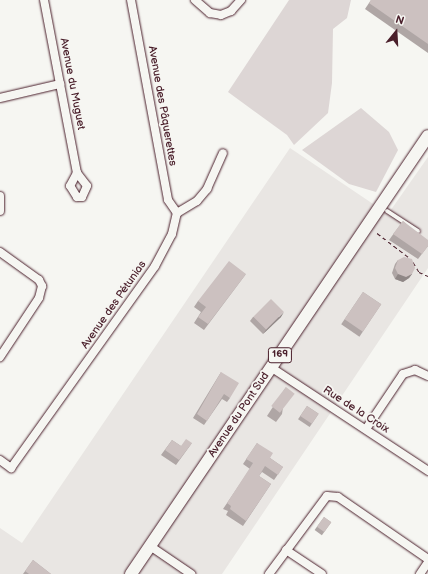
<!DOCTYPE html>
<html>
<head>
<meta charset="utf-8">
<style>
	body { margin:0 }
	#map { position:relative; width:428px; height:574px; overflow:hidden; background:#f6f6f2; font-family:"Balsamiq Sans",sans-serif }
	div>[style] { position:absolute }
	.built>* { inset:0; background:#e9e6e3 }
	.green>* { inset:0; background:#ddd6d5 }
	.path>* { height:1px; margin-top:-0.5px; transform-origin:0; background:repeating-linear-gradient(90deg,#4a1f2b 0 4px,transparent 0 7px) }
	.roads { filter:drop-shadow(0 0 1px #4a1f2b) drop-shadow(0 0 1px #4a1f2b) }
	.lane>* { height:4px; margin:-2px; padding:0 2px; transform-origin:2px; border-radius:2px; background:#f6f6f2 }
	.street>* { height:8px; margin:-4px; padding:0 4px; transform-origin:4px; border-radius:4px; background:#f6f6f2 }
	.primary>* { height:12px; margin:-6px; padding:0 6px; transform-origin:6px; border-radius:6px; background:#f6f6f2 }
	.wall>* { inset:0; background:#afa6a5; transform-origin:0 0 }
	.shaded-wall>* { inset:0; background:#8f8786 }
	.building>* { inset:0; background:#ccc1c0; transform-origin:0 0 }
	span { translate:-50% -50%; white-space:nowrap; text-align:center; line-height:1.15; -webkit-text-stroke:3.5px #f6f6f2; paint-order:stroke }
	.shield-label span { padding:1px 3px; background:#f6f6f2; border:1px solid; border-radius:3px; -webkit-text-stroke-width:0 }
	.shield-label { font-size:10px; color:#4a1f2b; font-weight:700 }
	.street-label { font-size:11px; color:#4a1f2b }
	.north { position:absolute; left:376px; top:12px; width:40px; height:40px; -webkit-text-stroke:3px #f6f6f2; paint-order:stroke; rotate:18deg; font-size:11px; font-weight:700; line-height:16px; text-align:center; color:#4a1f2b }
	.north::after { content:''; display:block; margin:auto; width:14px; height:18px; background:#4a1f2b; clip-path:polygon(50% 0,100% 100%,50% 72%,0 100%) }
</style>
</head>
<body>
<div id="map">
	<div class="built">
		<i style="clip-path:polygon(290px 148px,388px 214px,428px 157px,428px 268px,222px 574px,0 574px,0 528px,22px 543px)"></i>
	</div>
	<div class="green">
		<i style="clip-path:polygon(289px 0,351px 0,347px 18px,333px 29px,332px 83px,328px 113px,294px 145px,287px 135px,228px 92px)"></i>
		<i style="clip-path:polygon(361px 108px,389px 132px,398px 150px,376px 192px,349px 184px,302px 150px)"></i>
	</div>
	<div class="path">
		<i style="left:377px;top:233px;width:43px;rotate:37.4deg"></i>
		<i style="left:413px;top:262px;width:12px;rotate:59deg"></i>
		<i style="left:419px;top:272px;width:10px;rotate:24deg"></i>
	</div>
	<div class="roads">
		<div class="lane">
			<i style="left:387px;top:211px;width:37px;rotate:33deg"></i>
		</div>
		<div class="street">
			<i style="left:44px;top:0;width:176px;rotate:79.2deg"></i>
			<i style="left:77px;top:173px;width:16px;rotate:52deg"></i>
			<i style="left:87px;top:186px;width:12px;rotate:114deg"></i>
			<i style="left:82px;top:197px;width:5px;rotate:180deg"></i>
			<i style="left:77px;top:197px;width:13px;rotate:-122deg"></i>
			<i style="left:70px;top:186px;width:15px;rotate:-62deg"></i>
			<i style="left:131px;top:0;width:203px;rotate:79.5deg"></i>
			<i style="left:168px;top:200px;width:16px;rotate:55deg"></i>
			<i style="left:195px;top:0;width:20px;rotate:41deg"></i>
			<i style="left:210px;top:13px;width:11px;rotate:10deg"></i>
			<i style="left:221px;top:15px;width:11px;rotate:-22deg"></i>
			<i style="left:231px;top:11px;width:15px;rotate:-48deg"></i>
			<i style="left:0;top:98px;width:62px;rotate:-13.1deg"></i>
			<i style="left:0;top:196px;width:15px;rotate:90deg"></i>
			<i style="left:0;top:252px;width:48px;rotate:35.7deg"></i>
			<i style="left:39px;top:280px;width:7px;rotate:63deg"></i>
			<i style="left:42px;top:286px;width:12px;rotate:104deg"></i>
			<i style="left:39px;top:298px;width:71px;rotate:123.5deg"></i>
			<i style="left:272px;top:368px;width:187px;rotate:33.4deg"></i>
			<i style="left:366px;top:429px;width:66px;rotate:-56.1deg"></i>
			<i style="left:403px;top:374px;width:13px;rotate:-18deg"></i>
			<i style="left:415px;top:370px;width:14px;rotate:25deg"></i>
			<i style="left:0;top:460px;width:14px;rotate:36deg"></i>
			<i style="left:11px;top:468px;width:248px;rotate:-54.5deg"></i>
			<i style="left:155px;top:266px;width:36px;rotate:-62deg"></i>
			<i style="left:172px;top:234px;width:22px;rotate:-77deg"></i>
			<i style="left:177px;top:213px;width:23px;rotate:-31deg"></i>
			<i style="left:197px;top:201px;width:16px;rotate:-50deg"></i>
			<i style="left:207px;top:189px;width:39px;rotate:-66deg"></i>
			<i style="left:150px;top:546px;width:50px;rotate:34.3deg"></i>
			<i style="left:286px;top:550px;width:43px;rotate:33.7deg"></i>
			<i style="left:269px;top:574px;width:97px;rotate:-53.4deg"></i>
			<i style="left:327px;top:496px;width:11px;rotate:5deg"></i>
			<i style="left:338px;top:497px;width:109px;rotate:34.6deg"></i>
			<i style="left:420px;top:574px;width:14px;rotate:-56deg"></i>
		</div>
		<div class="primary">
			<i style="left:131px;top:574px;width:529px;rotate:-55.86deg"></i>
		</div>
	</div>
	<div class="wall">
		<i style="clip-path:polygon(371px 0,428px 0,428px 53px,365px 9px)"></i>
		<i style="clip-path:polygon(403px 221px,428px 246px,418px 259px,389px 240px)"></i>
		<i style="clip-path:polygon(398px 260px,412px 274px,409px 278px,403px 282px,395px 279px,392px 273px,395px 264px)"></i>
		<i style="clip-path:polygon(246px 274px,204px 330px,194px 323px,201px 312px,194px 307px,198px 301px)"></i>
		<i style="left:363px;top:292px;width:22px;height:39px;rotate:34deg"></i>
		<i style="clip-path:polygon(253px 317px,281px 317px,263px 334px,250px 321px)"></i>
		<i style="clip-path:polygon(221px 372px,230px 398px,227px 402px,222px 399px,204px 425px,193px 418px)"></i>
		<i style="clip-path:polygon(286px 387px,282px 414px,276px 422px,267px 416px)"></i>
		<i style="left:307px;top:406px;width:14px;height:16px;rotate:34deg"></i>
		<i style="clip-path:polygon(172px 440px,181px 446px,192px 443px,176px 465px,161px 455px)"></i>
		<i style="clip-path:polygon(257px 443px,270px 458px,283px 467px,274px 480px,262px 472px,259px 476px,271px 484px,243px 526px,226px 515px,228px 511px,223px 509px,250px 469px,243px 464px)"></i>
		<i style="left:324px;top:517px;width:9px;height:16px;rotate:36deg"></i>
		<i style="clip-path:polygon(33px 560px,51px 574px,23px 574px)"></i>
	</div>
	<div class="shaded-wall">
		<i style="clip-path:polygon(398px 274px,412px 274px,409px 278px,403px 282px,395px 279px)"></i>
		<i style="clip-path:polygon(284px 312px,281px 317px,263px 334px,266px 330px)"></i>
	</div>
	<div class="building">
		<i style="clip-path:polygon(371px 0,428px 0,428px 44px,369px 3px)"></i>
		<i style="clip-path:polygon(403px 221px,428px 240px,428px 246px,422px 254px,393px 234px)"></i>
		<i style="clip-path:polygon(404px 257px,412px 259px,415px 268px,412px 274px,406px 277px,398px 274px,395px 268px,398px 260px)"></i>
		<i style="clip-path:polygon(229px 261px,246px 274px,208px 324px,198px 317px,206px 307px,198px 301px)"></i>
		<i style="left:363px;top:292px;width:22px;height:33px;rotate:34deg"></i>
		<i style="left:271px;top:299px;width:18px;height:25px;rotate:45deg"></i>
		<i style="clip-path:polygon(221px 372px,239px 383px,230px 398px,224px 394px,207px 421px,197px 414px)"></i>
		<i style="left:286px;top:387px;width:11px;height:24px;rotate:38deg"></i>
		<i style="left:307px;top:406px;width:14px;height:12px;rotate:34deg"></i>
		<i style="clip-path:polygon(186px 439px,192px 443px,179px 460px,165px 450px,172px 440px,181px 446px)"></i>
		<i style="clip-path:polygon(257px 443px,273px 453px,270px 458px,283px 467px,278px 475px,265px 466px,259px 476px,271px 484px,246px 521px,230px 509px,231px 506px,227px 503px,253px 463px,246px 459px)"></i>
		<i style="left:324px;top:517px;width:9px;height:12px;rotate:36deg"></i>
		<i style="clip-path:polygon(33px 560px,51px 574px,29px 574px,25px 571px)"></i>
	</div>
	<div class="shield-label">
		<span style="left:280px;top:355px">169</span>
	</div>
	<div class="street-label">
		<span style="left:72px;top:84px;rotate:79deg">Avenue du Muguet</span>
		<span style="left:162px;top:106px;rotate:80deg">Avenue des Pâquerettes</span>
		<span style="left:114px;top:305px;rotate:-55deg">Avenue des Pétunias</span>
		<span style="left:356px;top:410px;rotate:33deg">Rue de la Croix</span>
		<span style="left:239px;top:415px;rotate:-56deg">Avenue du Pont Sud</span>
	</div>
	<div class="north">N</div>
</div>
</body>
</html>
